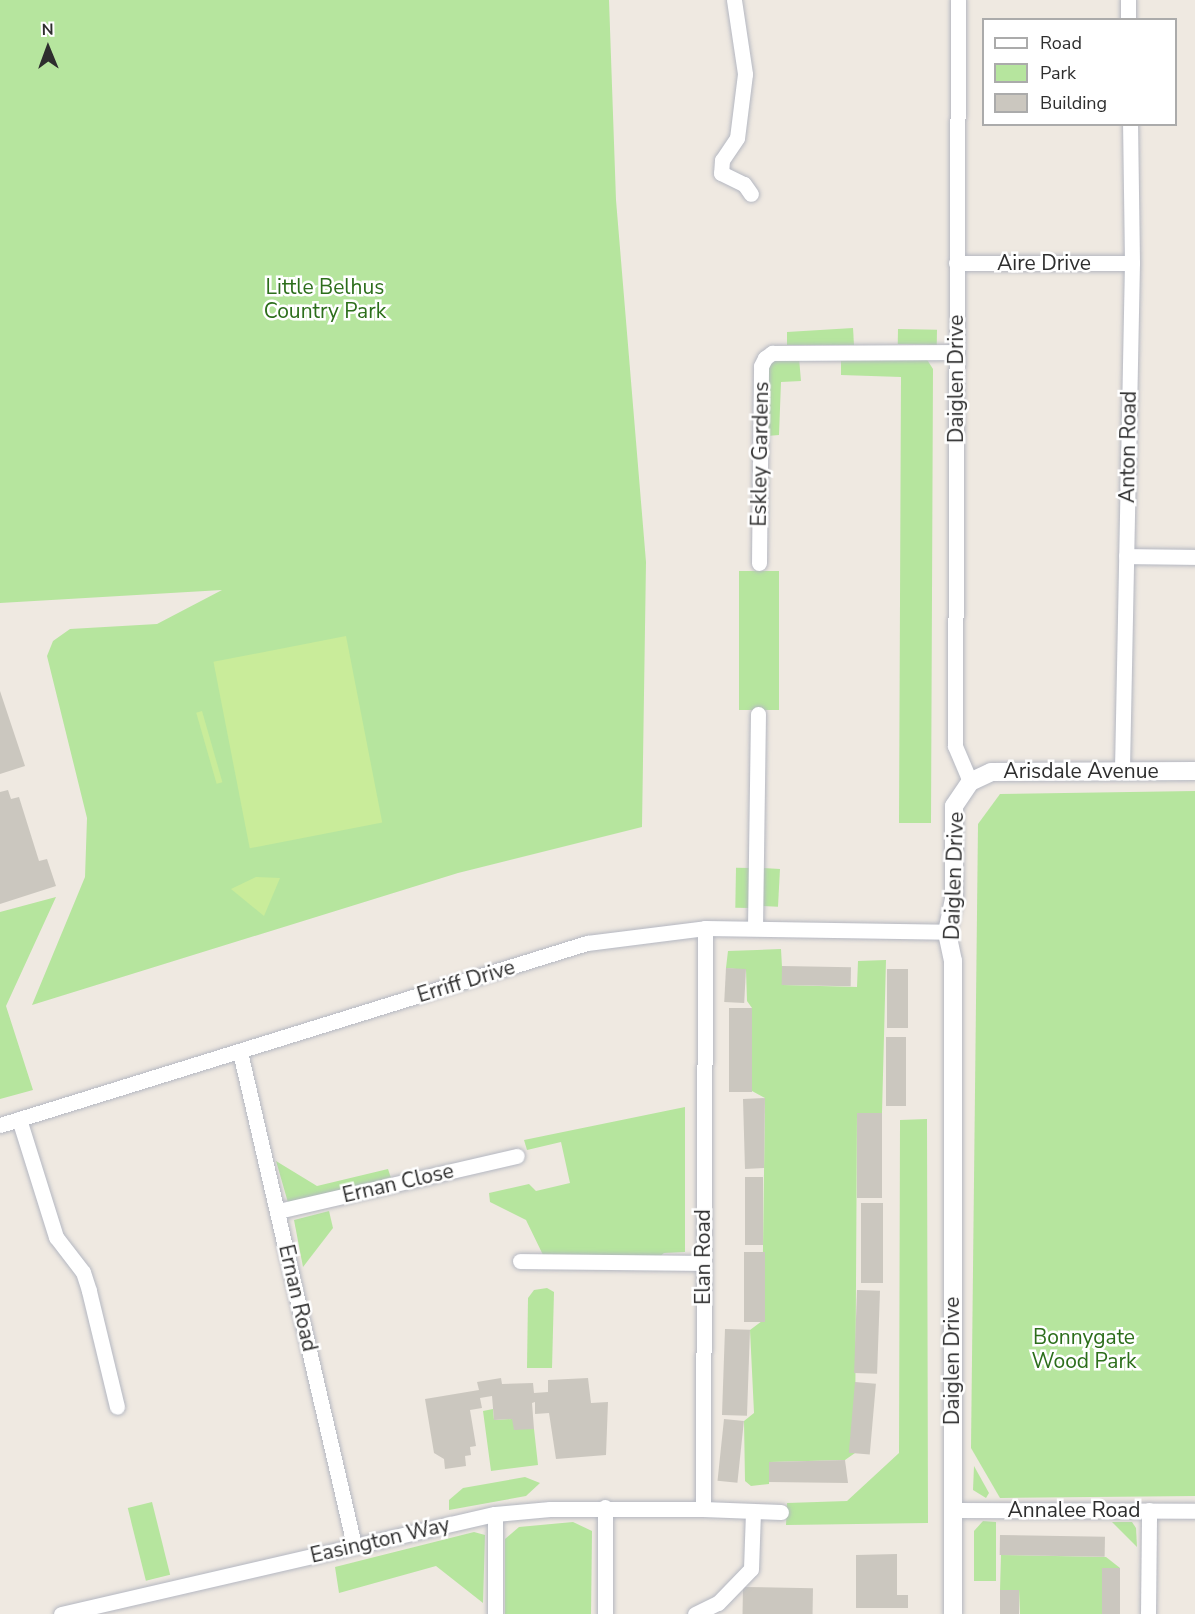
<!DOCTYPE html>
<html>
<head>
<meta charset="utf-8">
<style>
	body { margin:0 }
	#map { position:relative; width:1195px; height:1614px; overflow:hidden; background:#efe9e1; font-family:"Nunito Sans",sans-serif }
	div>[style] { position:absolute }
	.green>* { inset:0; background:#b6e59e; transform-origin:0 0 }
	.pitch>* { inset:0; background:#c9ec9a; transform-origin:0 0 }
	.building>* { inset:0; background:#cbc7bf; transform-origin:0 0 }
	.roads { filter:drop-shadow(0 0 2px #b4b7c1) drop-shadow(0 0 2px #b4b7c1) }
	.minor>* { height:15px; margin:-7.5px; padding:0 7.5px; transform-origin:7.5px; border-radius:7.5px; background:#fff }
	.tertiary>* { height:18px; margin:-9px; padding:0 9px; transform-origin:9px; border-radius:9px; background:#fff }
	span { translate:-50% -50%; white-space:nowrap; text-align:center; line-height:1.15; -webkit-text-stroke:5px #fff; paint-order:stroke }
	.street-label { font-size:21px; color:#2e2e2e }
	.park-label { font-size:21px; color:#2c6e1b }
	.legend { position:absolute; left:982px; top:18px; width:195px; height:108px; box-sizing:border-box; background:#fff; border:2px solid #ababab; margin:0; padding:8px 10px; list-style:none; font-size:18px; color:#2e2e2e }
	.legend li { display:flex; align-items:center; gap:12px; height:30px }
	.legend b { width:30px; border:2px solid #ababab }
	.north { position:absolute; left:18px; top:18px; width:60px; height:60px; -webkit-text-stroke:4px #fff; paint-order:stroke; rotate:359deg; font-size:16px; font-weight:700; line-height:24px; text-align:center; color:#2e2e2e }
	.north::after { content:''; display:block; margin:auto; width:21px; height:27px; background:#2e2e2e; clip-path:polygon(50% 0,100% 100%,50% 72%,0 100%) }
</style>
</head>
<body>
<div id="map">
	<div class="green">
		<i style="clip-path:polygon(0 0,609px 0,616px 200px,646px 562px,642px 827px,458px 873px,32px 1005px,85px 877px,87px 818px,47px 656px,53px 641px,70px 629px,157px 624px,222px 590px,0 603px)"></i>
		<i style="clip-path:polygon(853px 328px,854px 345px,787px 345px,787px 332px)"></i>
		<i style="left:898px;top:329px;width:39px;height:15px;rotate:1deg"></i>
		<i style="clip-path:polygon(841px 357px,926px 358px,933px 369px,931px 823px,899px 823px,901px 377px,841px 375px)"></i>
		<i style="clip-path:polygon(799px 358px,801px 381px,781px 382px,779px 435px,767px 436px,768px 367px,774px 359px)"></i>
		<i style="left:739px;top:571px;width:40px;height:139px"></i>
		<i style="clip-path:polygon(1195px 791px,1195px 1496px,1000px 1498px,971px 1448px,978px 824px,1000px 794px)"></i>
		<i style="left:750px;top:868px;width:40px;height:14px;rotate:91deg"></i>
		<i style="left:763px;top:868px;width:17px;height:38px;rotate:3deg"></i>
		<i style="clip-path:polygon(56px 897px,6px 1006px,33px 1090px,0 1099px,0 912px)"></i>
		<i style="clip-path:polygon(781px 949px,783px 985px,857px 987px,858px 961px,886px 960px,882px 1113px,857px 1113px,855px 1453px,845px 1460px,770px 1462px,769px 1484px,751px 1486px,745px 1481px,744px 1421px,754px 1413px,750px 1330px,762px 1321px,765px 1098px,752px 1091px,752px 1008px,747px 1001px,746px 970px,726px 968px,728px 951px)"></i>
		<i style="clip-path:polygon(685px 1107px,685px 1252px,664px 1253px,658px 1258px,544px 1257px,526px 1220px,490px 1202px,489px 1193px,529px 1184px,536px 1191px,570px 1183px,561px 1142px,527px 1150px,524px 1140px)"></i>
		<i style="clip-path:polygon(927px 1119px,928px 1523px,786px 1525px,787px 1503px,847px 1501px,899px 1453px,900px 1120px)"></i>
		<i style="clip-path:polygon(276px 1161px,317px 1186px,388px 1169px,392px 1181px,289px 1206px)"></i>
		<i style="clip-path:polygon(329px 1211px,333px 1228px,303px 1267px,294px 1220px)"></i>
		<i style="clip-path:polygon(547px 1288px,554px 1292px,552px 1368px,527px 1368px,528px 1298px,534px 1290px)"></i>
		<i style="clip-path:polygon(493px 1409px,494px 1420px,512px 1419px,534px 1429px,538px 1465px,491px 1471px,483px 1411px)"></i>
		<i style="clip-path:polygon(974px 1466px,989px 1493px,986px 1498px,973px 1490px)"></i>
		<i style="clip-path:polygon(525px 1477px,540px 1483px,526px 1496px,449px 1510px,449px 1500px,463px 1488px)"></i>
		<i style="left:152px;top:1502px;width:75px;height:25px;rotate:76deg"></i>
		<i style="clip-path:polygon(983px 1521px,996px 1522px,996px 1581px,974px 1581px,974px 1531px)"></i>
		<i style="clip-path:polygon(573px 1522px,592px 1531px,591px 1614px,505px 1614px,505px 1539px,519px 1527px)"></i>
		<i style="clip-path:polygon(1112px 1522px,1132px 1522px,1136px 1528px,1137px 1547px)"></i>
		<i style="clip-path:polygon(474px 1532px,485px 1535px,483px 1603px,436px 1566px,339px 1593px,335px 1567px)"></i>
		<i style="clip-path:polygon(1001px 1555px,1106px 1557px,1120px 1568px,1102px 1568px,1102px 1614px,1020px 1614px,1019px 1590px,1000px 1590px)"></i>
	</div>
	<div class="pitch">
		<i style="left:346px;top:636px;width:190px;height:135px;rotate:79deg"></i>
		<i style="left:202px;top:711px;width:74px;height:6px;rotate:74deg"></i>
		<i style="clip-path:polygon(256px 877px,280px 878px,264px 916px,231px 889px)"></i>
	</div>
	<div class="building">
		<i style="clip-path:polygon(0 691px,25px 766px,0 774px)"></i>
		<i style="clip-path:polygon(8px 790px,11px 799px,19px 797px,39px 861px,47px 859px,56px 886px,0 904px,0 792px)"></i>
		<i style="left:782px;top:966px;width:69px;height:19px;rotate:1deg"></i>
		<i style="left:726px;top:968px;width:20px;height:34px;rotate:3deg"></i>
		<i style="left:908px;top:969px;width:59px;height:21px;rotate:90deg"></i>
		<i style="left:729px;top:1008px;width:23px;height:84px"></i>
		<i style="left:906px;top:1037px;width:69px;height:20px;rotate:90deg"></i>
		<i style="clip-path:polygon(765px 1098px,764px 1168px,745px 1169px,743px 1099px)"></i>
		<i style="left:857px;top:1113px;width:25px;height:85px"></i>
		<i style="left:745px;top:1177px;width:18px;height:68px"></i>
		<i style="left:861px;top:1203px;width:22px;height:80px"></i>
		<i style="left:744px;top:1252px;width:21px;height:70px"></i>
		<i style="left:857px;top:1290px;width:23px;height:83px;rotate:2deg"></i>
		<i style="left:725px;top:1329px;width:25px;height:86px;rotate:2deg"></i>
		<i style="clip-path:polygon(501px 1378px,502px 1384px,533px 1383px,534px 1393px,548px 1392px,548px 1380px,588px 1378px,591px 1403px,608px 1402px,606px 1455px,556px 1459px,549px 1413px,535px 1414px,535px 1402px,532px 1403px,534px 1429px,514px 1430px,512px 1419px,494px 1420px,492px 1396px,480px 1398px,482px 1408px,470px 1410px,476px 1446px,470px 1447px,471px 1455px,465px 1456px,466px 1466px,445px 1469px,444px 1459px,434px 1453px,425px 1399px,479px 1390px,477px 1382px)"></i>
		<i style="left:855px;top:1382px;width:21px;height:71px;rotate:5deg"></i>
		<i style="left:724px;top:1419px;width:20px;height:62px;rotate:6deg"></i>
		<i style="clip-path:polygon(845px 1460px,848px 1483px,769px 1482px,769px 1462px)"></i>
		<i style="left:1000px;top:1535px;width:105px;height:20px;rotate:1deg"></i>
		<i style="clip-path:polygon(897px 1554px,897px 1595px,908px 1595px,908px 1608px,856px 1608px,856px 1555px)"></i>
		<i style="left:1102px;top:1568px;width:18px;height:46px"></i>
		<i style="left:743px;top:1587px;width:70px;height:27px;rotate:1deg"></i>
		<i style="left:1000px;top:1590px;width:19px;height:24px"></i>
	</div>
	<div class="roads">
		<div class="minor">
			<i style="left:734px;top:0;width:75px;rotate:81.5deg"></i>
			<i style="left:745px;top:74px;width:64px;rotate:97.1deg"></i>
			<i style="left:737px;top:138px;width:27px;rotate:124deg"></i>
			<i style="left:722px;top:160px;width:13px;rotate:94deg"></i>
			<i style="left:721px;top:173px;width:25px;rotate:26deg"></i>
			<i style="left:744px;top:184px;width:12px;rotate:55deg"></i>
			<i style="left:958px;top:0;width:746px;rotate:90.23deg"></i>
			<i style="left:955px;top:746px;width:39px;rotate:67deg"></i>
			<i style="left:1128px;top:0;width:20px;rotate:90deg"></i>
			<i style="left:956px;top:263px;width:176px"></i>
			<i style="left:1126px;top:556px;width:69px;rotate:0.8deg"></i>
			<i style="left:759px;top:563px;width:197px;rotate:-89.4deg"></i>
			<i style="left:761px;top:366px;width:9px;rotate:-63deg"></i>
			<i style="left:765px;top:358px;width:9px;rotate:-36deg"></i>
			<i style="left:772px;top:353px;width:184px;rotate:-0.3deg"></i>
			<i style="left:1122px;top:769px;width:506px;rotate:-88.87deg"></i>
			<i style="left:1132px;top:263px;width:139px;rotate:-90.8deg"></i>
			<i style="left:705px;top:928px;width:581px;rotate:90.2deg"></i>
			<i style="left:703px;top:1509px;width:78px;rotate:2.2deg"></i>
			<i style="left:755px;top:928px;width:214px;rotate:-89.2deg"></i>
			<i style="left:240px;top:1052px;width:506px;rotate:76.98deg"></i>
			<i style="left:19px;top:1119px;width:124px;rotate:72.6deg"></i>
			<i style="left:56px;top:1237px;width:44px;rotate:52.4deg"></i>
			<i style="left:83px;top:1272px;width:20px;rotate:72deg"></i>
			<i style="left:89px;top:1291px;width:119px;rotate:76.4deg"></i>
			<i style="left:0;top:1125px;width:615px;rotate:-17.23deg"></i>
			<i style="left:587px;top:943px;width:119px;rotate:-7.2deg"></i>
			<i style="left:705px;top:928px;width:242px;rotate:0.9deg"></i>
			<i style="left:278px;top:1211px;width:245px;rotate:-13deg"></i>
			<i style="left:520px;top:1261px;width:182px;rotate:0.6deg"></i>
			<i style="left:953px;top:1510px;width:242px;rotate:0.2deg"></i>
			<i style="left:61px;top:1614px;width:445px;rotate:-13deg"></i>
			<i style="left:495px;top:1514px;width:55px;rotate:-5.2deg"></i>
			<i style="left:550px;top:1509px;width:153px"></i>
			<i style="left:495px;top:1614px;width:100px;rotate:-90deg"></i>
			<i style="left:605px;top:1614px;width:107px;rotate:-90deg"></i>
			<i style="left:695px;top:1614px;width:25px;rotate:-26deg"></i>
			<i style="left:718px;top:1603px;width:47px;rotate:-45.9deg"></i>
			<i style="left:751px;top:1569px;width:58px;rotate:-88deg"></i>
			<i style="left:1148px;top:1614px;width:104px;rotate:-89.4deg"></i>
		</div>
		<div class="tertiary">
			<i style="left:953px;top:1614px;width:653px;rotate:-90deg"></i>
			<i style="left:953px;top:961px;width:30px;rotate:-102deg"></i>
			<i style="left:947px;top:932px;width:33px;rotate:-78deg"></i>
			<i style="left:954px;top:900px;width:94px;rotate:-90deg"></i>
			<i style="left:954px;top:806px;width:29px;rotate:-56deg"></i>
			<i style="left:970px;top:782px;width:23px;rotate:-25deg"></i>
			<i style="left:991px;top:772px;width:204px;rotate:-0.3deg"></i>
		</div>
	</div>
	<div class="street-label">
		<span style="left:1044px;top:263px">Aire Drive</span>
		<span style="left:956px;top:379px;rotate:-90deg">Daiglen Drive</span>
		<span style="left:1128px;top:447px;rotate:-89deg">Anton Road</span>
		<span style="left:760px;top:454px;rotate:-89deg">Eskley Gardens</span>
		<span style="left:1081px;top:771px">Arisdale Avenue</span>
		<span style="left:954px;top:876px;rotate:-88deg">Daiglen Drive</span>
		<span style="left:466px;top:981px;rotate:-17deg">Erriff Drive</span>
		<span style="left:398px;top:1183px;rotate:-13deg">Ernan Close</span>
		<span style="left:703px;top:1257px;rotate:-90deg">Elan Road</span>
		<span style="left:298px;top:1298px;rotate:77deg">Ernan Road</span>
		<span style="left:952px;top:1361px;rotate:-90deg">Daiglen Drive</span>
		<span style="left:1074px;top:1510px">Annalee Road</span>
		<span style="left:380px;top:1540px;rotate:-13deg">Easington Way</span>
	</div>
	<div class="park-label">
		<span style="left:325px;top:299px">Little Belhus<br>Country Park</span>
		<span style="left:1084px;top:1349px">Bonnygate<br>Wood Park</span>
	</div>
	<ul class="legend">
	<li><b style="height:8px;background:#fff"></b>Road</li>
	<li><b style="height:16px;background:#b6e59e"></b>Park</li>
	<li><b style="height:16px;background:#cbc7bf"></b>Building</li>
	</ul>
	<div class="north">N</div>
</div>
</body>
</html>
